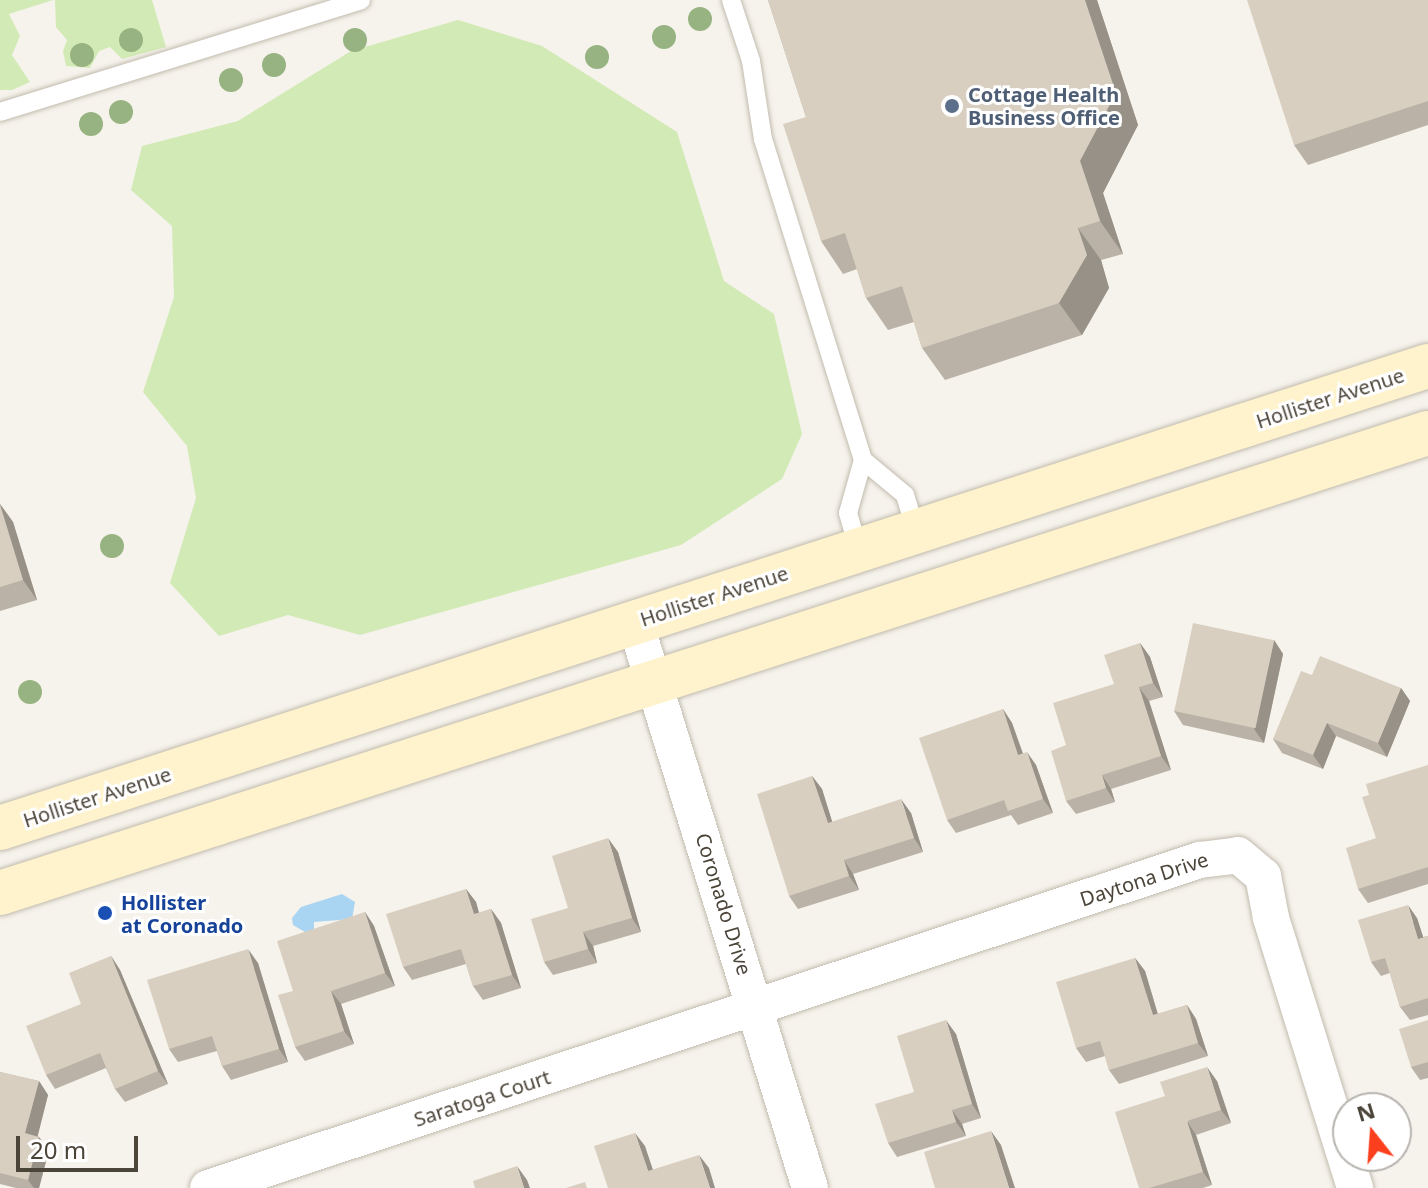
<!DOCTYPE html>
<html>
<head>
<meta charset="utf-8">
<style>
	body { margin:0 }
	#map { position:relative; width:1428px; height:1188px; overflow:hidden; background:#f6f3ec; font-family:"Noto Sans",sans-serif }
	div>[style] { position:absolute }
	.green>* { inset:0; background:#d2eab5 }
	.water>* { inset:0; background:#a9d4f2 }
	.roads { filter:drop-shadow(0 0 2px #c2bbae) drop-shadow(0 0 2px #c2bbae) }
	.lane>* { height:18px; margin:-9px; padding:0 9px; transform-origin:9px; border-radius:9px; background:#fff }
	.street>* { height:36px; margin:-18px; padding:0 18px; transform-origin:18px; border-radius:18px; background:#fff }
	.secondary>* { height:44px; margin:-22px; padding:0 22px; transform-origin:22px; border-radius:22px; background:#fff3cd }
	.trees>* { width:24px; height:24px; margin:-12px; border-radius:50%; background:#97b381 }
	.wall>* { inset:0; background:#bab2a6 }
	.shaded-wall>* { inset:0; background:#979187 }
	.building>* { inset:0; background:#d8cfc1; transform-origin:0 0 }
	.dots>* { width:22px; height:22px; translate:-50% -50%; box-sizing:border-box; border:4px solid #fff; border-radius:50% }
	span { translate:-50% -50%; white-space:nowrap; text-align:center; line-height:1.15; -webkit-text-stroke:6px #fff; paint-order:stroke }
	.service-label { font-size:20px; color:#4e5e75; font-weight:700 }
	.left { translate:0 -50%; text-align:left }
	.street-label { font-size:20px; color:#4b4439 }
	.transit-label { font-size:20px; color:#164399; font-weight:700 }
	.north { position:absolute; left:1332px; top:1092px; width:80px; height:80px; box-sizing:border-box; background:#fff; border:2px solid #b7b4b0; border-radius:50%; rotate:343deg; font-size:22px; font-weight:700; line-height:32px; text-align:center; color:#4b4439 }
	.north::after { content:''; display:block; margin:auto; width:28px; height:36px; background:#fc3f1d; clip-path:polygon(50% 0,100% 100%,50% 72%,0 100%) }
	.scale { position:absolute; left:16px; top:1136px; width:122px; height:36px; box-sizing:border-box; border:4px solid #4b4439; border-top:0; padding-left:10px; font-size:24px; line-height:28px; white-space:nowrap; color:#4b4439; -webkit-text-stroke:6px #fff; paint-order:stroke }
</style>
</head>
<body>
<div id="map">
	<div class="green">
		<i style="clip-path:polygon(0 0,53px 0,9px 14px,20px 36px,12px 55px,30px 82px,12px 90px,0 90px)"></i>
		<i style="clip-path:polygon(55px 0,152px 0,166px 47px,122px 59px,110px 47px,99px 51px,90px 68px,66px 66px,63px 51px,67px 40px,56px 27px)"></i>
		<i style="clip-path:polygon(458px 20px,542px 46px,677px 132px,724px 281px,774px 314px,802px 434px,782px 479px,681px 545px,360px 635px,288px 615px,219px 636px,170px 583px,196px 498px,187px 446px,143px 392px,174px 297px,172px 226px,131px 190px,142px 146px,238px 121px,351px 51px)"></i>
	</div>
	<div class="water">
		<i style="clip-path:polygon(342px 894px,355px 902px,352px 919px,314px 922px,314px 930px,305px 932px,293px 925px,292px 918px,301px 907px)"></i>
	</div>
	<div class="roads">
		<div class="lane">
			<i style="left:731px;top:0;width:64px;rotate:71.8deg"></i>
			<i style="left:751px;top:61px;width:79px;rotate:81.3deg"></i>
			<i style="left:763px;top:139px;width:336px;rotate:72.7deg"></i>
			<i style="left:863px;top:460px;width:55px;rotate:105.8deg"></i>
			<i style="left:848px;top:513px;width:36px;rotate:74deg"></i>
			<i style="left:0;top:112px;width:378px;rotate:-17.2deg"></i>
			<i style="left:863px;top:460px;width:55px;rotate:39.8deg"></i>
			<i style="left:905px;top:495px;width:37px;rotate:73deg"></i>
		</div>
		<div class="street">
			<i style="left:635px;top:622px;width:592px;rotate:72.82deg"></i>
			<i style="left:208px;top:1188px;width:1045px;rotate:-18.3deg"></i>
			<i style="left:1200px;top:860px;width:38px;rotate:-7deg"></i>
			<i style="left:1238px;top:855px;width:33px;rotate:40deg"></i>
			<i style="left:1263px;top:876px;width:43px;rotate:79.2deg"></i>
			<i style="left:1271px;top:918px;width:283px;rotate:72.7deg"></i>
		</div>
		<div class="secondary">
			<i style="left:0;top:828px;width:1501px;rotate:-17.93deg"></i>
			<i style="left:0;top:893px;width:1500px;rotate:-17.86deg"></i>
		</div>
	</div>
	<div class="trees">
		<i style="left:700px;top:19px"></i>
		<i style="left:664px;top:37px"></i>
		<i style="left:131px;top:40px"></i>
		<i style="left:355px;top:40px"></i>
		<i style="left:82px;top:55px"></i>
		<i style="left:597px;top:57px"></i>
		<i style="left:274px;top:65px"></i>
		<i style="left:231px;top:80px"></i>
		<i style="left:121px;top:112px"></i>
		<i style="left:91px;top:124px"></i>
		<i style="left:112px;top:546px"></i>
		<i style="left:30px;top:692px"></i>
	</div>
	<div class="wall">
		<i style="clip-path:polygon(768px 0,1097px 0,1138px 125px,1103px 193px,1123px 254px,1101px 260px,1109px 288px,1082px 335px,945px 380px,922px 348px,914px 322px,888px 330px,866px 298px,857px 269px,843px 274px,821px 241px,806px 117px)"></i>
		<i style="clip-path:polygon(1428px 0,1428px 125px,1308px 165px,1294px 145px)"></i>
		<i style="clip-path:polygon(0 504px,13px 522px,37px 600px,0 611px)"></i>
		<i style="clip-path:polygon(1274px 640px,1283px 654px,1264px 743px,1183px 725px,1174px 711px)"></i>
		<i style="clip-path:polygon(1140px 643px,1150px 657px,1163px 697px,1149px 701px,1171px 770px,1111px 789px,1115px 802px,1076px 814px,1066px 801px,1066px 745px,1114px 684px)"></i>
		<i style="clip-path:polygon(1312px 675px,1401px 688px,1410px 701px,1387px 757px,1336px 736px,1323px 769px,1282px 753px,1273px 739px)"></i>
		<i style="clip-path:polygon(1003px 709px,1012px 723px,1023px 753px,1036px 765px,1053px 813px,1018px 825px,1011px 815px,956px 833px,947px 820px)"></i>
		<i style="clip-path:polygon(1428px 765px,1428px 884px,1368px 903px,1358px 889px,1376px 838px,1369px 795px)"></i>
		<i style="clip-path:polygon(812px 776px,822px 789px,832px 822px,911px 813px,923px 852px,853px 874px,859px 890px,798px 909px,789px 896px)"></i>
		<i style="clip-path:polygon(618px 852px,641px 932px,593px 946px,597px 963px,553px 975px,544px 962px,568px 908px)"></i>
		<i style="clip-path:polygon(466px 889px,476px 902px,479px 913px,491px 909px,501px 923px,521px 988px,483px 1000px,473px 986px,466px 964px,412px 980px,403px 967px)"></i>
		<i style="clip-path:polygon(365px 912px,374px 926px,395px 986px,341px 1004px,354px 1044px,305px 1061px,295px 1047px,293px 991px)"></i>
		<i style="clip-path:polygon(1417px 918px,1423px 937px,1428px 936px,1428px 1015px,1410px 1020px,1400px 1007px,1390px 973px,1381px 976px,1371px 962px)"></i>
		<i style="clip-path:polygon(111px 956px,120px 970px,168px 1084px,125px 1102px,115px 1089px,106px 1068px,55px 1089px,46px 1075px,81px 1004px)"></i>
		<i style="clip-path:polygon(1135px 958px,1145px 971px,1158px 1014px,1187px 1005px,1196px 1019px,1208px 1056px,1119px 1084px,1109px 1070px,1105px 1056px,1086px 1062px,1076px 1048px)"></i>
		<i style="clip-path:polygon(258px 963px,288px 1062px,231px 1080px,222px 1066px,217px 1051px,178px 1062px,169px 1049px)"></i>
		<i style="clip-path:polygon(1428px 1020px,1428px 1078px,1420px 1080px,1411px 1067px)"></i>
		<i style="clip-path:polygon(956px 1034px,981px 1118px,962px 1124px,966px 1136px,897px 1157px,888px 1143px,914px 1092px)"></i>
		<i style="clip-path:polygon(0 1072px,39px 1081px,48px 1095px,37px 1136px,39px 1137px,49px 1150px,39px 1188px,16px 1188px,0 1184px)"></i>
		<i style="clip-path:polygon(1217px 1081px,1231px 1123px,1196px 1135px,1212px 1185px,1203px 1188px,1139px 1188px)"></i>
	</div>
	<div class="shaded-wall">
		<i style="clip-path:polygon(1085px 0,1097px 0,1138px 125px,1103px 193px,1123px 254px,1100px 221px,1080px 161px)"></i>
		<i style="clip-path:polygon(1078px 228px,1101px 260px,1109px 288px,1082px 335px,1059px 303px)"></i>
		<i style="clip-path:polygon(0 504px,13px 522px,37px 600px,23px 580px)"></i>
		<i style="clip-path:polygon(1274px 640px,1283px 654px,1264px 743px,1254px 729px)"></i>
		<i style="clip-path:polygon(1140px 643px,1150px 657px,1163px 697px,1153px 683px)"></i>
		<i style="clip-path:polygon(1139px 687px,1149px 701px,1171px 770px,1161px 756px)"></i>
		<i style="clip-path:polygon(1401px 688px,1410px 701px,1387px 757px,1378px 743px)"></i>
		<i style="clip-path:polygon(1003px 709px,1012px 723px,1028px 769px,1018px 755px)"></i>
		<i style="clip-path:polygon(1327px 723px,1336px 736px,1323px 769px,1313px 755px)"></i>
		<i style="clip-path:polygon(1027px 752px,1036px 765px,1053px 813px,1043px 799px)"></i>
		<i style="clip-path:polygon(1102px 775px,1111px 789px,1115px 802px,1106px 788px)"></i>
		<i style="clip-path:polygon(812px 776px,822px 789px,837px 837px,828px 823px)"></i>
		<i style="clip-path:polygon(901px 799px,911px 813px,923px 852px,914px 838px)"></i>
		<i style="clip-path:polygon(608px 838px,618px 852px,641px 932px,632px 918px)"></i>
		<i style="clip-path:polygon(844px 860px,853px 874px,859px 890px,849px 876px)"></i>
		<i style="clip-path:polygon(466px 889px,476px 902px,483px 928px,474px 914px)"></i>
		<i style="clip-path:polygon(1408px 905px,1417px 918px,1428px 952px,1418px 939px)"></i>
		<i style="clip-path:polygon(491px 909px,501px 923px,521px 988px,512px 975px)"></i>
		<i style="clip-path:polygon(365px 912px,374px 926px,395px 986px,385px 973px)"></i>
		<i style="clip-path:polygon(583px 932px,593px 946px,597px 963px,588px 949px)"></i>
		<i style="clip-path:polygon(248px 949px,258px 963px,288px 1062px,279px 1049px)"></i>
		<i style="clip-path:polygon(111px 956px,120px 970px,168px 1084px,158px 1071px)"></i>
		<i style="clip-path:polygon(1135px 958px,1145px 971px,1162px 1029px,1153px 1015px)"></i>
		<i style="clip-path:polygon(331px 991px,341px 1004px,354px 1044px,344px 1031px)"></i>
		<i style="clip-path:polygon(1187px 1005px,1196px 1019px,1208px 1056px,1198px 1043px)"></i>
		<i style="clip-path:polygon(946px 1020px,956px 1034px,981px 1118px,972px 1104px)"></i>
		<i style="clip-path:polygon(1207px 1067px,1217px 1081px,1231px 1123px,1221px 1110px)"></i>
		<i style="clip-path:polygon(39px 1081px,48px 1095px,35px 1147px,25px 1133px)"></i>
		<i style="clip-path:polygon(952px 1110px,962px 1124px,966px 1136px,956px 1122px)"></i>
		<i style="clip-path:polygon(1187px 1121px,1196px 1135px,1212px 1185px,1203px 1172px)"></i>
		<i style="clip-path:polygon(991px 1131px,1001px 1145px,1015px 1188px,1009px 1188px)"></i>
		<i style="clip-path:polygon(635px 1133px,645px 1146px,658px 1185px,648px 1171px)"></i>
		<i style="clip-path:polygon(39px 1137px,49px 1150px,39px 1188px,34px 1188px,28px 1180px)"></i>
		<i style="clip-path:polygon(699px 1155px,709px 1168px,715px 1188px,710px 1188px)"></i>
		<i style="clip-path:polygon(517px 1166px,527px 1180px,530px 1188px,524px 1188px)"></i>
	</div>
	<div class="building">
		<i style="clip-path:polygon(768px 0,1085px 0,1116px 93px,1080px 161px,1100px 221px,1078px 228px,1087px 255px,1059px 303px,922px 348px,902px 286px,866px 298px,845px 233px,821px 241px,783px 124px,806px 117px)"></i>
		<i style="clip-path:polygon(1247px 0,1428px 0,1428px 101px,1294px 145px)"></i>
		<i style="clip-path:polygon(0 505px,23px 580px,0 587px)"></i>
		<i style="left:1193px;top:623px;width:83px;height:90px;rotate:12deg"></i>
		<i style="clip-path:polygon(1140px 643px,1153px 683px,1139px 687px,1161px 756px,1102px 775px,1106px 788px,1066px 801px,1051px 751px,1066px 745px,1053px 703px,1114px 684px,1104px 655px)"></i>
		<i style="clip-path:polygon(1320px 656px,1401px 688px,1378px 743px,1327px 723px,1313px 755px,1273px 739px,1301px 671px,1312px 675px)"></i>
		<i style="clip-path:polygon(1003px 709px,1018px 755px,1027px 752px,1043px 799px,1008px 811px,1004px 800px,947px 820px,919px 738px)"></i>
		<i style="clip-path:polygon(1428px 765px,1428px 867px,1358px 889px,1346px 848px,1376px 838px,1362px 797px,1369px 795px,1366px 784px)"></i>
		<i style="clip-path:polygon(812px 776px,828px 823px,901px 799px,914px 838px,844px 860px,849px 876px,789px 896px,757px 794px)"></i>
		<i style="clip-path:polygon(608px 838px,632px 918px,583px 932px,588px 949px,544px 962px,531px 919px,568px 908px,552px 856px)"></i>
		<i style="clip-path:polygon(466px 889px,474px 914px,491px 909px,512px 975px,473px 986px,461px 949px,403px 967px,386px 914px)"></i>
		<i style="clip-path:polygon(1408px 905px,1418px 939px,1428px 936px,1428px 998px,1400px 1007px,1385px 958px,1371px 962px,1358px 920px)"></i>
		<i style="clip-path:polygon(365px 912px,385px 973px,331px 991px,344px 1031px,295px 1047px,278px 995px,293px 991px,277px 941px)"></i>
		<i style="clip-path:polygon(248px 949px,279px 1049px,222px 1066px,212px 1036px,169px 1049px,147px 980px)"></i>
		<i style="clip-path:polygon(111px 956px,158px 1071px,115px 1089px,100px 1053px,46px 1075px,26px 1026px,81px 1004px,69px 973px)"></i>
		<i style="clip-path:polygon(1135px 958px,1153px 1015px,1187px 1005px,1198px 1043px,1109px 1070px,1100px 1041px,1076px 1048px,1056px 982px)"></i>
		<i style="clip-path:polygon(946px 1020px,972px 1104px,952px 1110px,956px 1122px,888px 1143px,875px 1104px,914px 1092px,897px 1036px)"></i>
		<i style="clip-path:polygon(1428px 1020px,1428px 1062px,1411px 1067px,1399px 1029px)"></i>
		<i style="clip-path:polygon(1207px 1067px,1221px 1110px,1187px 1121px,1203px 1172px,1149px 1188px,1139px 1188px,1115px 1112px,1165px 1096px,1160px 1082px)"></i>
		<i style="clip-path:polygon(0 1072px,39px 1081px,25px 1133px,39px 1137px,28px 1180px,0 1173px)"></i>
		<i style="clip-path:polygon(991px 1131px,1009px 1188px,935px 1188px,924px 1152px)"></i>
		<i style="clip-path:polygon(635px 1133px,648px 1171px,699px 1155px,710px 1188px,608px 1188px,594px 1146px)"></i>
		<i style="clip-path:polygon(517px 1166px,524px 1188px,475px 1188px,473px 1181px)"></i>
		<i style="clip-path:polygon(585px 1182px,587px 1188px,566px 1188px)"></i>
	</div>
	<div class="dots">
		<i style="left:952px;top:106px;background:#5c6f8a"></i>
		<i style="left:105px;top:913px;background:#1a4fb4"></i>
	</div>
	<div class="service-label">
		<span class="left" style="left:968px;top:106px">Cottage Health<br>Business Office</span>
	</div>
	<div class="street-label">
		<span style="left:1330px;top:398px;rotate:-18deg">Hollister Avenue</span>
		<span style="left:714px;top:596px;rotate:-18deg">Hollister Avenue</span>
		<span style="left:97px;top:797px;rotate:-18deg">Hollister Avenue</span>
		<span style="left:1144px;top:879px;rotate:-18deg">Daytona Drive</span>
		<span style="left:724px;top:904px;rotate:73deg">Coronado Drive</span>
		<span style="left:482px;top:1098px;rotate:-18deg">Saratoga Court</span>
	</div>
	<div class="transit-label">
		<span class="left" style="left:121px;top:914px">Hollister<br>at Coronado</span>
	</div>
	<div class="north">N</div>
	<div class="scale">20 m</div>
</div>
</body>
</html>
